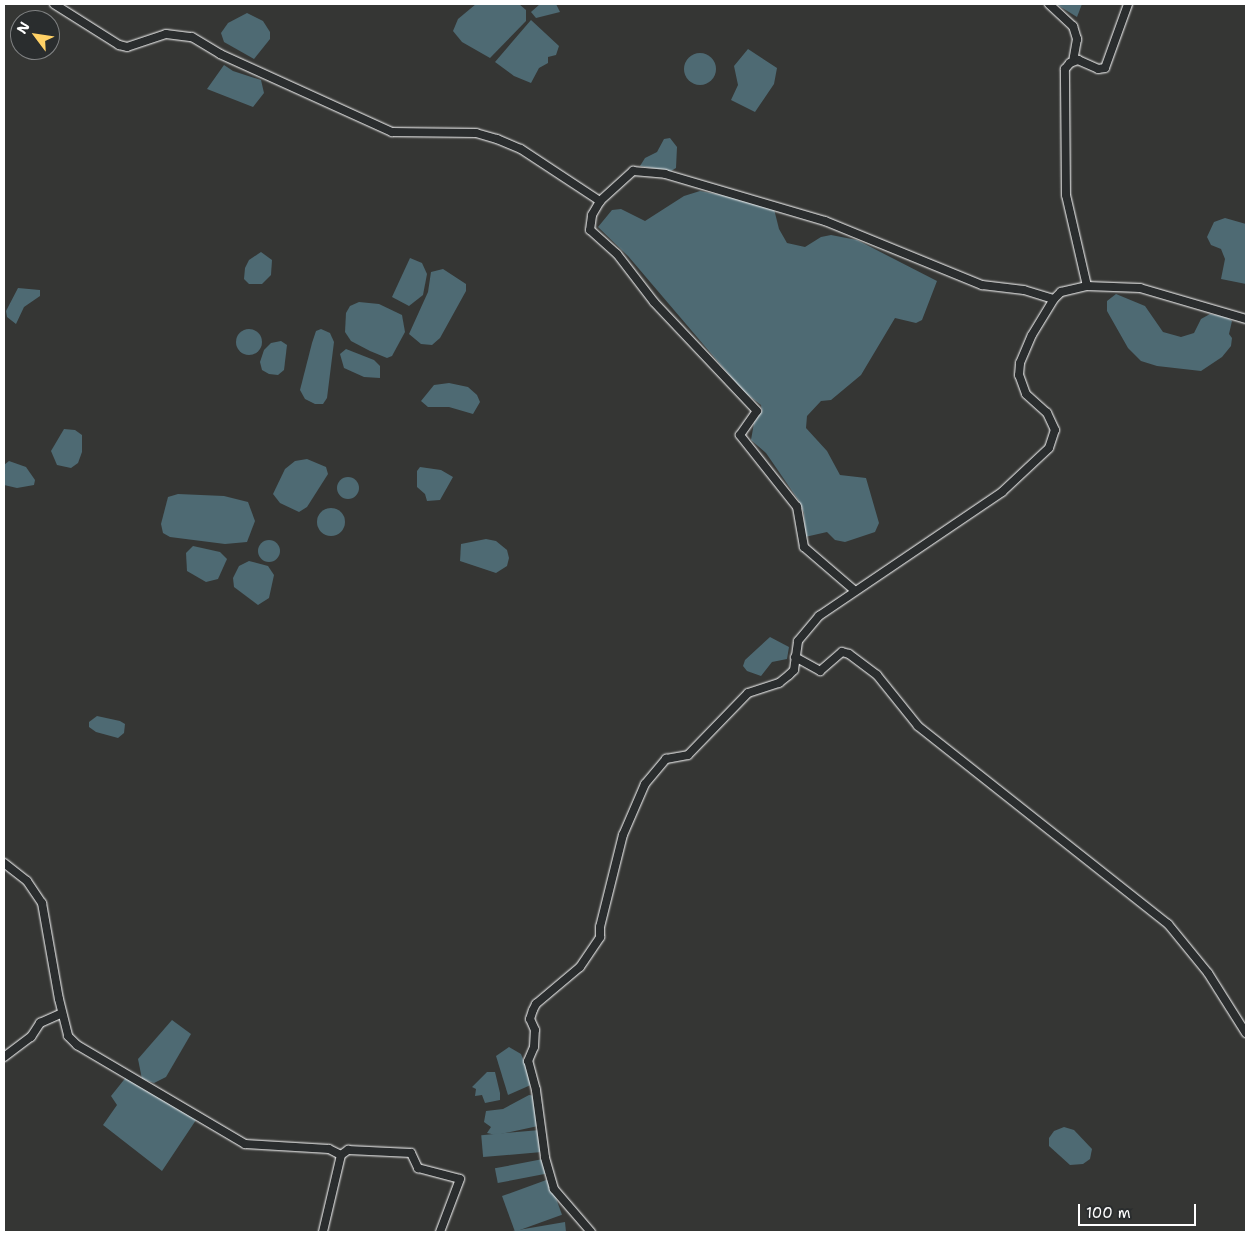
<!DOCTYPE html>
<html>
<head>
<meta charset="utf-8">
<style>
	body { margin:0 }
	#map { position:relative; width:1250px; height:1236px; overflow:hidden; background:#353634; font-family:"Shantell Sans",sans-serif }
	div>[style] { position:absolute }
	.water>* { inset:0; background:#4e6a73; transform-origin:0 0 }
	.round { border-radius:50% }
	.roads { filter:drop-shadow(0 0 1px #fff) drop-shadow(0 0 1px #fff) }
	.minor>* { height:8px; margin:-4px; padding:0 4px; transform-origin:4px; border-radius:4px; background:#2a2d2e }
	span { translate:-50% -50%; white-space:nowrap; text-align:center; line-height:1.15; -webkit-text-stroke:4px #2a2d2e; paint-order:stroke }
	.frame { position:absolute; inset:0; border:5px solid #fff; pointer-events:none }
	.north { position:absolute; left:10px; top:10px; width:50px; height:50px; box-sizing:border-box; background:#2a2d2e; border:1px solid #7f8182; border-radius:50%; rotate:301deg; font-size:14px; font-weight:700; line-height:20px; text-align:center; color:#fff }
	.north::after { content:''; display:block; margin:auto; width:18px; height:22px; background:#ffd166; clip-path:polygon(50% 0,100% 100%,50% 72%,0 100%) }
	.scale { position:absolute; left:1078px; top:1204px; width:118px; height:22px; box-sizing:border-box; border:2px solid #fff; border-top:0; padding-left:6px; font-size:15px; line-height:18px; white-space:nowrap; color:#fff; -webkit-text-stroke:4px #2a2d2e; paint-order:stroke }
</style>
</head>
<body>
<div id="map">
	<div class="water">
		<i style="clip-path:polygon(476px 4px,519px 4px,526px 10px,526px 21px,490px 58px,462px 42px,453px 31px,458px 19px)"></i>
		<i style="clip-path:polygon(540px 4px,556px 4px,560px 12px,536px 18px,531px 12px)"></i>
		<i style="clip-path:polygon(1056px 4px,1082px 4px,1077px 17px)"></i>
		<i style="clip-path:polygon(247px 13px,263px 21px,270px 32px,270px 39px,254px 59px,224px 42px,221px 33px,228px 23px)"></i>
		<i style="clip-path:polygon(531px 20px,559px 46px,556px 55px,548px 57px,548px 63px,539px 68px,531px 83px,514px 76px,495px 62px)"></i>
		<i style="clip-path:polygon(748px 49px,777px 68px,774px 84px,755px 112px,731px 100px,738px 85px,734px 66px)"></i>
		<i class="round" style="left:684px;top:53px;width:32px;height:32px"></i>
		<i style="clip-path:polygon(224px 65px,233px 71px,261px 80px,264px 93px,253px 107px,207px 89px)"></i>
		<i style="clip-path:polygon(670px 138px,677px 147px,676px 168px,671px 171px,640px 166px,645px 158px,657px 152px,664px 139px)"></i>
		<i style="clip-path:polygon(700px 191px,759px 202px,774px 209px,779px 229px,787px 243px,805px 247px,821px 237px,831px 235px,857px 240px,937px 281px,922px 320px,916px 323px,895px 318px,861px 375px,831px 400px,821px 401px,807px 416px,806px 428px,827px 451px,840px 475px,866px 478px,879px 523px,875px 532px,845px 542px,835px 540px,827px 532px,805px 537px,804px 513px,799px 501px,766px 453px,751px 440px,754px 423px,762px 411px,761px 405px,743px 391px,628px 256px,598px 227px,612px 210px,621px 209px,645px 221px,684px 196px)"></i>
		<i style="clip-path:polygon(1225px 218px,1246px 224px,1246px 284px,1221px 279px,1225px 259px,1221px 249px,1211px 245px,1207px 237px,1214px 222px)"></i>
		<i style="clip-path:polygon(261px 252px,272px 260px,271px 275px,262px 284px,249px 284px,244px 279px,245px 268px,249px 260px)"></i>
		<i style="clip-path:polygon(410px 258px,422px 263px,427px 274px,423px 295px,409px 306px,392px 297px)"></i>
		<i style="clip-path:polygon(443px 269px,466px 284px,466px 291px,440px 338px,432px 345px,421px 344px,409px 334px,428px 292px,431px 272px)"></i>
		<i style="clip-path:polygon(18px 288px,40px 290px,40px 296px,24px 307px,16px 324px,7px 317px,6px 311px)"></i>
		<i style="clip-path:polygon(1116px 294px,1145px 306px,1163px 332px,1181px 337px,1194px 333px,1201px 319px,1210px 314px,1227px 317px,1232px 321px,1229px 334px,1232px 338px,1231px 346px,1222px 357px,1201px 371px,1157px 366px,1141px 361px,1128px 348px,1107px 311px,1107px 301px)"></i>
		<i style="clip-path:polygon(359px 302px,379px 304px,402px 315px,405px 332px,392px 356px,387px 358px,370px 351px,351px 341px,345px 332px,346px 313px,350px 306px)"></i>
		<i class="round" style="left:236px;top:329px;width:26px;height:26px"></i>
		<i style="clip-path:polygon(321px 329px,330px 333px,334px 342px,327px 398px,323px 404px,315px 404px,305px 399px,300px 390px,312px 343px,316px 331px)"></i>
		<i style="clip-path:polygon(281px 341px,287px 345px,284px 370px,278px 375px,269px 374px,262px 370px,260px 362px,264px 350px,271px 343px)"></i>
		<i style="clip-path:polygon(346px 349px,374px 360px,380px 366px,380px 378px,364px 377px,344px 368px,340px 354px)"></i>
		<i style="clip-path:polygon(449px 383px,468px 387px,477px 395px,480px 402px,473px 414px,449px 407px,428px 407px,421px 401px,434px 385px)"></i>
		<i style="clip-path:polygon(64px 429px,75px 430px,82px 435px,82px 452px,78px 463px,71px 468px,57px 465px,51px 451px)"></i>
		<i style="clip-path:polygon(307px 459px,326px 467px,328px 474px,307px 507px,299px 512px,280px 503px,273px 494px,285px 469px,295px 461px)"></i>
		<i style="clip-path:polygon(9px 461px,26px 467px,35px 480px,34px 485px,17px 488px,4px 485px,4px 465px)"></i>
		<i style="clip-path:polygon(420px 467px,441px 470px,453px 477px,440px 500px,427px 501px,425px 494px,417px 487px,417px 471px)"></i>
		<i class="round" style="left:337px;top:477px;width:22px;height:22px"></i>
		<i style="clip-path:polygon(178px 494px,224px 496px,248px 502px,255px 521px,247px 542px,225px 544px,170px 537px,163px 533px,161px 524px,168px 497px)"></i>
		<i class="round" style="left:317px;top:508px;width:28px;height:28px"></i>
		<i style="clip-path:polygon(486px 539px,496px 541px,507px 550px,509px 558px,507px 566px,496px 573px,460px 561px,461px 544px)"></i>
		<i class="round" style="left:258px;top:540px;width:22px;height:22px"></i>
		<i style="clip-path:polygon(193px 546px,220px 552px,227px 559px,218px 579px,206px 582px,187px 571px,186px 553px)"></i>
		<i style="clip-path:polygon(249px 561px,268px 566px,274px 575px,269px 598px,258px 605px,234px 587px,233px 578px,239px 566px)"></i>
		<i style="clip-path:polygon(770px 637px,789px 647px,787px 659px,772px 662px,761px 676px,747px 671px,743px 666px,745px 660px)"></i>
		<i style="clip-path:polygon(97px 716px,120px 721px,125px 724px,124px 733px,118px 738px,96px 732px,89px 727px,89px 722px)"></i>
		<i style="clip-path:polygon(172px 1020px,191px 1034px,166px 1077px,154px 1083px,142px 1079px,138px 1059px)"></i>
		<i style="clip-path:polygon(509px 1047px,521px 1054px,533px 1084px,508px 1095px,496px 1056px)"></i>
		<i style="clip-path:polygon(487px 1072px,495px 1072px,500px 1093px,500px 1100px,485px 1103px,482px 1095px,475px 1096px,476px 1089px,472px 1087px)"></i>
		<i style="clip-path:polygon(127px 1076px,196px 1120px,162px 1171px,103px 1125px,117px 1105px,111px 1096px)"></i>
		<i style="clip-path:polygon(529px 1095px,535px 1096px,538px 1126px,496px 1135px,487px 1133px,491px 1127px,484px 1122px,486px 1111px,503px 1109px)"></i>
		<i style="clip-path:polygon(1064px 1127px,1074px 1130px,1092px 1149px,1090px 1159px,1083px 1164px,1070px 1165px,1049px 1146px,1049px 1138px,1054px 1131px)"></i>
		<i style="left:540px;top:1130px;width:22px;height:59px;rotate:85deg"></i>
		<i style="left:543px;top:1159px;width:15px;height:49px;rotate:79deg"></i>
		<i style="left:549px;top:1179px;width:38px;height:50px;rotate:70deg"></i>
		<i style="clip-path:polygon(565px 1222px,566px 1232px,506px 1232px)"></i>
	</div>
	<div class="roads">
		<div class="minor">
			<i style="left:54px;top:4px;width:77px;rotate:32.2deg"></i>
			<i style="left:119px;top:45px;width:8px;rotate:14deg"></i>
			<i style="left:127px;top:47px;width:41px;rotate:-18.4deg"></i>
			<i style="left:166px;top:34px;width:26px;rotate:7deg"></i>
			<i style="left:192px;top:37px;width:33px;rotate:31deg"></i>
			<i style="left:220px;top:54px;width:189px;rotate:24.4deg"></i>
			<i style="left:392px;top:132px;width:84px;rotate:0.7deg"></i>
			<i style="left:476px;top:133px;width:22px;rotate:16deg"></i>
			<i style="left:497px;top:139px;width:26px;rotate:23deg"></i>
			<i style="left:521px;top:149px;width:95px;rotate:33.4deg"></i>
			<i style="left:1049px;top:4px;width:33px;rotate:43deg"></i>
			<i style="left:1073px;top:26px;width:14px;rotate:73deg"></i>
			<i style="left:1077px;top:39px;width:22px;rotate:100deg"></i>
			<i style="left:1087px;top:286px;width:53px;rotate:2.2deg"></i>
			<i style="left:1140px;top:288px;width:110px;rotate:16.3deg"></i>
			<i style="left:854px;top:590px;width:66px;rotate:-139.3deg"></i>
			<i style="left:804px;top:547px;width:41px;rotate:-99.9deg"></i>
			<i style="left:797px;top:507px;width:92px;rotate:-128.4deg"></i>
			<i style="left:740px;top:435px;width:29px;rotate:-55deg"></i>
			<i style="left:757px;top:411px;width:150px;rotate:-133.4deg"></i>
			<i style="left:654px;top:302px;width:61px;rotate:-127.6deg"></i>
			<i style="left:617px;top:254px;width:36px;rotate:-138deg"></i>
			<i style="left:590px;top:230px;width:15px;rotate:-82deg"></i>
			<i style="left:592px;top:215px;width:16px;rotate:-60deg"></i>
			<i style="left:600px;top:201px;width:45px;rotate:-42.3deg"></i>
			<i style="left:633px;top:171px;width:32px;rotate:5deg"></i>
			<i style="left:665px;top:174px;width:167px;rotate:16.4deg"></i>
			<i style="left:825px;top:221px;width:170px;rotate:22.2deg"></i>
			<i style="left:982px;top:285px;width:42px;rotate:6.8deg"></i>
			<i style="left:1024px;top:290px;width:31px;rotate:17deg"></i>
			<i style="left:795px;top:657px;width:29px;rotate:29deg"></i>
			<i style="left:820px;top:671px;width:29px;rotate:-41deg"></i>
			<i style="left:842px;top:652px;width:7px;rotate:16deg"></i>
			<i style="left:849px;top:654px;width:35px;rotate:37deg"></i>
			<i style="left:877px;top:675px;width:65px;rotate:51.2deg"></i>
			<i style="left:918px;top:726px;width:319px;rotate:38.4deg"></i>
			<i style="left:1168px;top:924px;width:63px;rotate:50.8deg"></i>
			<i style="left:1208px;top:973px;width:71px;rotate:57.7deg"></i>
			<i style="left:4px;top:863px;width:29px;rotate:38deg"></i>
			<i style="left:27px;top:881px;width:27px;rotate:56deg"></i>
			<i style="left:42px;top:903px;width:97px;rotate:80deg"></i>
			<i style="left:59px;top:999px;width:38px;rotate:76deg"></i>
			<i style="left:68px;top:1036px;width:13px;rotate:45deg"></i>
			<i style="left:77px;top:1045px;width:195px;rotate:30.5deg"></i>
			<i style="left:245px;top:1144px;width:84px;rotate:3.4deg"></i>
			<i style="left:329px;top:1149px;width:13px;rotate:27deg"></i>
			<i style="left:341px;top:1155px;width:79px;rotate:103.2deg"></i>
			<i style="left:4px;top:1057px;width:34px;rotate:-37deg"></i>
			<i style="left:31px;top:1037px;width:17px;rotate:-57deg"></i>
			<i style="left:40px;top:1023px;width:24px;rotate:-24deg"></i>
			<i style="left:341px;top:1155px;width:9px;rotate:-36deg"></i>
			<i style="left:348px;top:1150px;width:63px;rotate:2.7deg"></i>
			<i style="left:411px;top:1153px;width:17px;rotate:65deg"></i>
			<i style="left:418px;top:1168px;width:43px;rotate:14.7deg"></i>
			<i style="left:460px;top:1179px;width:57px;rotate:110.7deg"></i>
			<i style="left:591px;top:1232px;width:57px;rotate:-130.7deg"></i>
			<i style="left:554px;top:1189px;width:33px;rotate:-106deg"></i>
			<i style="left:545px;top:1157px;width:68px;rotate:-97.7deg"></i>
			<i style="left:536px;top:1090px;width:30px;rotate:-105deg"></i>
			<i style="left:528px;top:1061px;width:15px;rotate:-67deg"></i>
			<i style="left:534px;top:1047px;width:17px;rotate:-87deg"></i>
			<i style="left:535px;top:1030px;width:12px;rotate:-114deg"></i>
			<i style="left:530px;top:1019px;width:9px;rotate:-72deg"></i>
			<i style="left:533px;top:1010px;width:7px;rotate:-63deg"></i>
			<i style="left:536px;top:1004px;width:57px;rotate:-40.1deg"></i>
			<i style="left:580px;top:967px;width:36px;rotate:-56deg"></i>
			<i style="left:600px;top:937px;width:10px;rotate:-90deg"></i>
			<i style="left:600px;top:927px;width:95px;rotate:-76deg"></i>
			<i style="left:623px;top:835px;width:56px;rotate:-66.7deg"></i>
			<i style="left:645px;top:784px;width:33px;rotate:-50deg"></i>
			<i style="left:666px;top:759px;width:22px;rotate:-10deg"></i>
			<i style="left:688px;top:755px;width:86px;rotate:-45.9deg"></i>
			<i style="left:748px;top:693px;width:33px;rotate:-18deg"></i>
			<i style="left:779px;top:683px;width:13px;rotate:-39deg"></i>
			<i style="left:789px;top:675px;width:7px;rotate:-45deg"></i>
			<i style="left:794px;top:670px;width:29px;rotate:-82deg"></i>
			<i style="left:798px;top:641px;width:33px;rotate:-50deg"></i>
			<i style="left:819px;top:616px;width:221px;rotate:-34.1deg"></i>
			<i style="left:1002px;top:492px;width:64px;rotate:-43.1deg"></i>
			<i style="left:1049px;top:448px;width:19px;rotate:-72deg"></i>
			<i style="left:1055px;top:430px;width:19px;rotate:-115deg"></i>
			<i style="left:1047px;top:413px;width:28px;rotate:-138deg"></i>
			<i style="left:1026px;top:394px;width:20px;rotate:-110deg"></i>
			<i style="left:1019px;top:375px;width:12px;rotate:-85deg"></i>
			<i style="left:1020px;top:363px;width:30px;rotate:-67deg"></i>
			<i style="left:1032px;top:335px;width:42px;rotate:-58.6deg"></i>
			<i style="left:1054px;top:299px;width:10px;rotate:-45deg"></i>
			<i style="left:1061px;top:292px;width:27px;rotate:-13deg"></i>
			<i style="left:1087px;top:286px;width:93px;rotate:-103deg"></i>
			<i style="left:1066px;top:195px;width:126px;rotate:-90.5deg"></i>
			<i style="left:1065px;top:69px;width:8px;rotate:-50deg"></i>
			<i style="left:1070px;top:63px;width:9px;rotate:-21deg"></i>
			<i style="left:1078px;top:60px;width:22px;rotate:24deg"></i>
			<i style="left:1098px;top:69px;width:7px;rotate:-8deg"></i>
			<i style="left:1105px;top:68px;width:68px;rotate:-70.2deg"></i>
		</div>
	</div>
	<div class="frame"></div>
	<div class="north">N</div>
	<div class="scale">100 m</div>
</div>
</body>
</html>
